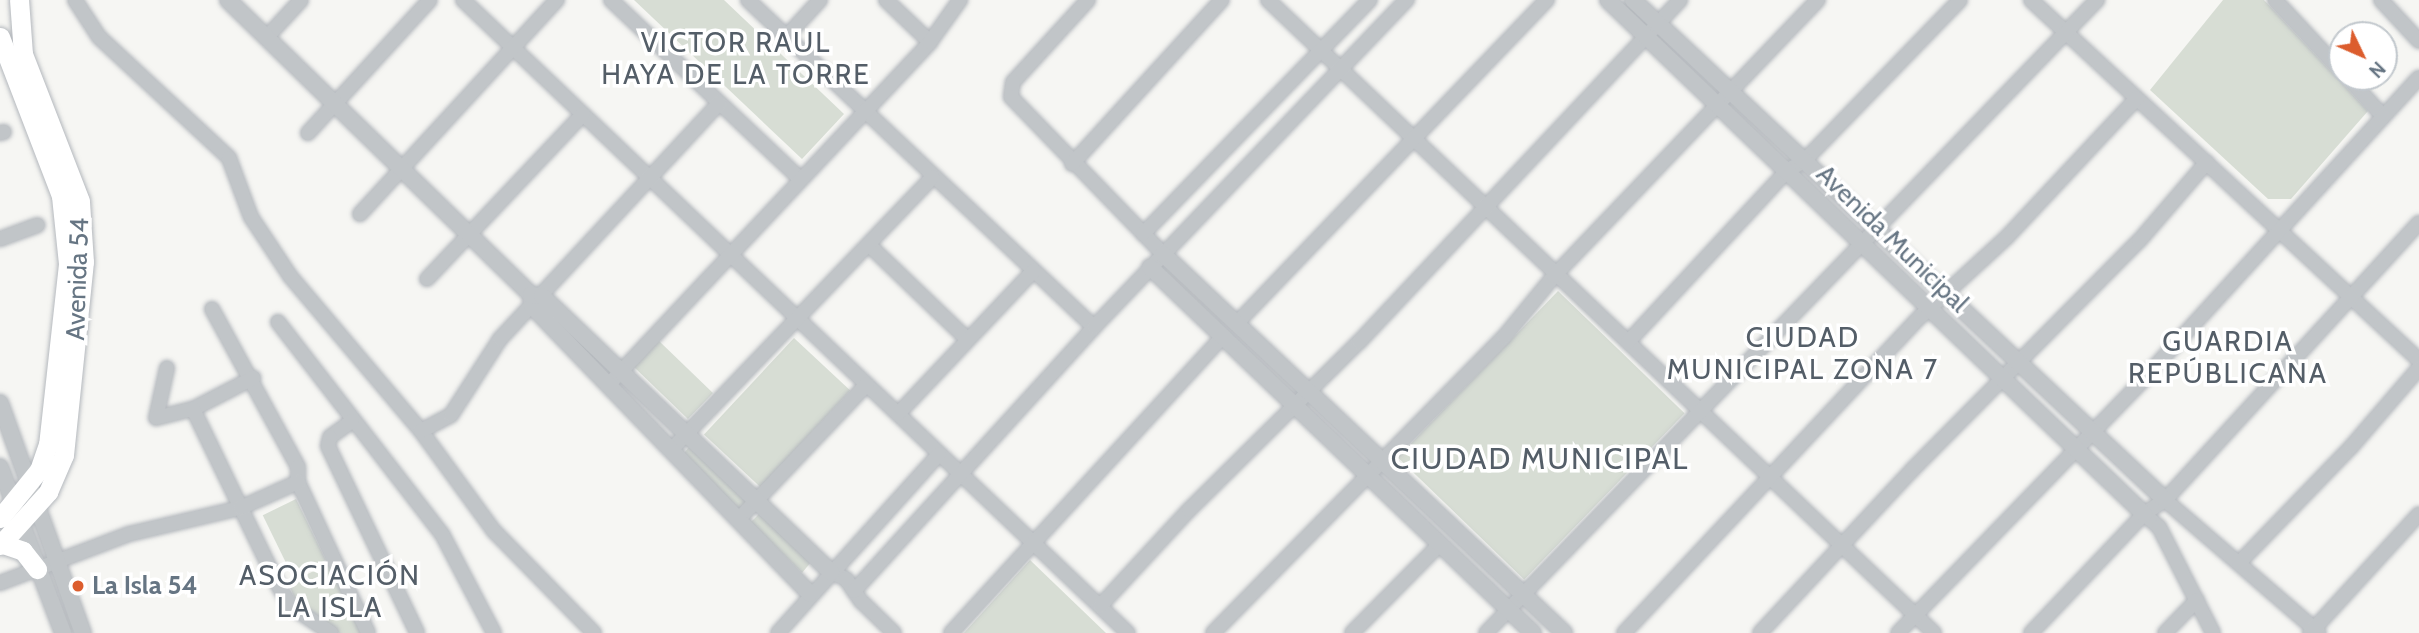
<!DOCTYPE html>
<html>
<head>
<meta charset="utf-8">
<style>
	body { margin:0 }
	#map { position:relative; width:2419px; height:633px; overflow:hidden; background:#f6f6f3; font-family:Cabin,sans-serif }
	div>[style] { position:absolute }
	.green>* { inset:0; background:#d7ddd4; transform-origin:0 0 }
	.roads { filter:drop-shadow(0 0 2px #b4b8bd) drop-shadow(0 0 2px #b4b8bd) }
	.minor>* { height:14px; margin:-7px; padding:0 7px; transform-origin:7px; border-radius:7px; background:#c1c5c8 }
	.tertiary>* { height:16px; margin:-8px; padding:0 8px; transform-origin:8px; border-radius:8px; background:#c1c5c8 }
	.secondary>* { height:19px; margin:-9.5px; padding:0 9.5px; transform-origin:9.5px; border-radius:9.5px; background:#fff }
	.dots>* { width:19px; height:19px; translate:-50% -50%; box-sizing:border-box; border:4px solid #fff; border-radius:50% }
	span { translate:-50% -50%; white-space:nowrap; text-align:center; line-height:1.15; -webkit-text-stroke:7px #fff; paint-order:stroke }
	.street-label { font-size:26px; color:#667583 }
	.poi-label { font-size:26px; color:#667583; font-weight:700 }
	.left { translate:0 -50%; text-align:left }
	.neighbourhood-label { font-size:28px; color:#545e68; letter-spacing:2px }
	.quarter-label { font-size:30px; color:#545e68; letter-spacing:2px }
	.north { position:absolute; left:2328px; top:21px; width:70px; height:70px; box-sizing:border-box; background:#fff; border:2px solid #c2c8cd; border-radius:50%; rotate:134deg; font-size:19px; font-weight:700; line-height:28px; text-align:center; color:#667583 }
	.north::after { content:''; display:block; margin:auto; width:24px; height:32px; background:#dc5d2d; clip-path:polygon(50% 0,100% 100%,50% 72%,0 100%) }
</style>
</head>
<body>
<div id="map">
	<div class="green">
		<i style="clip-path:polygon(634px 0,724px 0,844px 114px,802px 159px)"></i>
		<i style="clip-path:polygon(2223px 0,2264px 0,2368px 111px,2291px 199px,2268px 199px,2150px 90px)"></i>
		<i style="left:1558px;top:291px;width:176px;height:231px;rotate:44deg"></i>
		<i style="left:794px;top:338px;width:77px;height:132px;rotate:43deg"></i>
		<i style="left:659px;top:341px;width:75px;height:36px;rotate:44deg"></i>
		<i style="clip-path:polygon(690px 446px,748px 499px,738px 510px,684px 453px)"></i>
		<i style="left:296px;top:499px;width:68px;height:37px;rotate:64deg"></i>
		<i style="clip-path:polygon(759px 514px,811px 562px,802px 573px,751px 522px)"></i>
		<i style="clip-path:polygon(1030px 560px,1106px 633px,964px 633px)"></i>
		<i style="clip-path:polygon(329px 564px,362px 633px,339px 633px,297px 603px,288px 583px)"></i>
	</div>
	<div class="roads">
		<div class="minor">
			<i style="left:75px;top:0;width:44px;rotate:57deg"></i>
			<i style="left:99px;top:37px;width:178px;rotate:42.9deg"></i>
			<i style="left:229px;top:158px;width:63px;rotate:69.6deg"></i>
			<i style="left:251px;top:217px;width:71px;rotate:56.5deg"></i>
			<i style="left:290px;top:276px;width:203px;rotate:49.8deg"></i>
			<i style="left:421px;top:431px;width:124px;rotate:53.9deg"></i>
			<i style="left:494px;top:531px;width:143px;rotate:45.6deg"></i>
			<i style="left:463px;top:0;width:918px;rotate:43.59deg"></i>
			<i style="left:611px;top:0;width:260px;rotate:43.4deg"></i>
			<i style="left:748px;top:0;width:476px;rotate:43.4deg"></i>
			<i style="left:886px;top:0;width:61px;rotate:43.7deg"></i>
			<i style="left:1088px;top:0;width:111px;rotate:132.4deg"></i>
			<i style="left:1013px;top:82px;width:15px;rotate:98deg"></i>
			<i style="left:1011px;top:97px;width:219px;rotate:45.9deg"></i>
			<i style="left:1268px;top:0;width:919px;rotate:43.54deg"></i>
			<i style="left:2031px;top:0;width:529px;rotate:42.86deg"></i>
			<i style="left:2275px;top:0;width:98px;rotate:47.1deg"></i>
			<i style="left:2381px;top:0;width:56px;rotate:47.2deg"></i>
			<i style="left:787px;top:36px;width:49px;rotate:-47.5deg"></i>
			<i style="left:267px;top:37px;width:50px;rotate:-47.4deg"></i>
			<i style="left:2347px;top:77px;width:52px;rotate:47.4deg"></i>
			<i style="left:0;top:133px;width:4px;rotate:-14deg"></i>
			<i style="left:308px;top:133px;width:180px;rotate:-47.5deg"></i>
			<i style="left:1072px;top:164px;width:222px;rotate:-47.6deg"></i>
			<i style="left:360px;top:214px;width:291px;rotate:-47.4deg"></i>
			<i style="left:1143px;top:234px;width:326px;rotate:-45.9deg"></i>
			<i style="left:0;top:239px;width:40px;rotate:-20.2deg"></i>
			<i style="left:869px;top:245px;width:136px;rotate:43.8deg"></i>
			<i style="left:427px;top:279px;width:227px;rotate:-46.6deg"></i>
			<i style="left:212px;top:309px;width:180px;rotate:61.4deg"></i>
			<i style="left:298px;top:467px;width:15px;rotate:90deg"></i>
			<i style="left:298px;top:482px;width:166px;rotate:65.1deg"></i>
			<i style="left:278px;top:322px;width:268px;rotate:52.3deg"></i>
			<i style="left:442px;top:534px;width:112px;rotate:62.3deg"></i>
			<i style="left:1237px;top:323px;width:448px;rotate:-46.2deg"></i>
			<i style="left:1628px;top:342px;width:235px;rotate:-47.1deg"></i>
			<i style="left:1788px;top:170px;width:18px;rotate:-29deg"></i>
			<i style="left:1804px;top:161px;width:224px;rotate:-45.9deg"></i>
			<i style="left:167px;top:368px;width:51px;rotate:102.4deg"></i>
			<i style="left:156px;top:418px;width:38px;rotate:-14deg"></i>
			<i style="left:193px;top:409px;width:68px;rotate:-27.3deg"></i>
			<i style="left:614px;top:379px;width:462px;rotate:-46.8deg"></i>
			<i style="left:930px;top:42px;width:52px;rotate:-54.5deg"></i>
			<i style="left:193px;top:409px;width:198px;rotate:64.2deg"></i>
			<i style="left:279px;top:587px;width:24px;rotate:57deg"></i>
			<i style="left:292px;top:607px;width:47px;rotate:33.7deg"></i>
			<i style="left:898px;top:414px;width:197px;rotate:-46.6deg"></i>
			<i style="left:352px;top:421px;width:27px;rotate:144deg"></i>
			<i style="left:330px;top:437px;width:9px;rotate:103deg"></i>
			<i style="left:328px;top:446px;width:207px;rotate:64.5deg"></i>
			<i style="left:421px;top:431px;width:34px;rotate:-28deg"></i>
			<i style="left:451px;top:415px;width:90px;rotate:-57.2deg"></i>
			<i style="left:500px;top:339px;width:322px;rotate:-47.1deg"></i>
			<i style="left:671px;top:450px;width:378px;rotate:-46.2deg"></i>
			<i style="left:2165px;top:500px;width:203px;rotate:40.8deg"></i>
			<i style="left:2144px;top:514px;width:20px;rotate:41deg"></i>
			<i style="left:2159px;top:527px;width:119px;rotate:63deg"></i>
			<i style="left:738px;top:520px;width:187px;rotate:-46.5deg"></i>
			<i style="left:2239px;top:563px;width:163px;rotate:-46deg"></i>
			<i style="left:2352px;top:446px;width:103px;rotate:-49.3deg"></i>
			<i style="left:831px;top:572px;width:17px;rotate:25deg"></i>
			<i style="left:846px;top:579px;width:27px;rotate:56deg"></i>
			<i style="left:861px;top:601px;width:46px;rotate:44.1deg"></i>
			<i style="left:0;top:583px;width:138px;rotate:-20.8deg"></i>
			<i style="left:129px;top:534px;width:114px;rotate:-13.2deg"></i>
			<i style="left:240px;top:508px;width:64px;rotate:-24.1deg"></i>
			<i style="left:854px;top:591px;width:357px;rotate:-47.7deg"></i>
			<i style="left:1094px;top:327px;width:453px;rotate:-46.3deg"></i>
			<i style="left:1100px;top:606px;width:131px;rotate:-47.2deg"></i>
			<i style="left:1189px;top:510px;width:239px;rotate:-44.7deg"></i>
			<i style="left:1359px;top:342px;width:469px;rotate:-46.8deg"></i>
			<i style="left:778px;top:633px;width:241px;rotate:-48deg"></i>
			<i style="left:951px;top:633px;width:403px;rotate:-47.5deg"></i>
			<i style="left:1213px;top:633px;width:415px;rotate:-45.5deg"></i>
			<i style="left:1504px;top:337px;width:79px;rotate:-50.7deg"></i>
			<i style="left:1554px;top:276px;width:382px;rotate:-46.3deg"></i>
			<i style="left:1352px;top:633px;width:125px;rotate:-45.3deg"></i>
			<i style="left:1486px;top:633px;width:880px;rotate:-46.01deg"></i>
			<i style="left:1624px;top:633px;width:433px;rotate:-46.9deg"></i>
			<i style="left:1920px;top:317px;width:118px;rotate:-42.6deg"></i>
			<i style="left:2007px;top:237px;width:190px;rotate:-46.9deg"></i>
			<i style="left:1760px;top:633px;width:223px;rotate:-47deg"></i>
			<i style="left:1912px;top:470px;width:322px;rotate:-45.3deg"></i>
			<i style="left:2139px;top:241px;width:104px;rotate:-49.3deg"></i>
			<i style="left:1898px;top:633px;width:349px;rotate:-45.9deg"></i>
			<i style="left:2141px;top:382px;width:412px;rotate:-47.6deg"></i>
			<i style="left:2031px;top:633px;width:164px;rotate:-46.5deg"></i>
			<i style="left:2144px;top:514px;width:25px;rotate:-34deg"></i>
			<i style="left:2165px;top:500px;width:376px;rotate:-47.5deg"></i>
			<i style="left:2165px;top:633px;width:46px;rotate:-45.9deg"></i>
			<i style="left:2310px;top:633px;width:161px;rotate:-47.5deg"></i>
		</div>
		<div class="tertiary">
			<i style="left:228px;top:0;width:423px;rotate:44.2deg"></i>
			<i style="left:531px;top:295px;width:11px;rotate:85deg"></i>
			<i style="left:532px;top:306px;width:400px;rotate:46deg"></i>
			<i style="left:1608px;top:0;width:743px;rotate:43.8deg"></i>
			<i style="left:1633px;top:0;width:730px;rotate:43.22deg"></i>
			<i style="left:1163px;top:254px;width:552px;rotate:43.38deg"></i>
			<i style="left:1150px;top:267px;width:530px;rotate:43.7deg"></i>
			<i style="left:531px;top:295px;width:11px;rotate:5deg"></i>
			<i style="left:542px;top:296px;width:400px;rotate:43.7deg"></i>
			<i style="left:0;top:403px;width:245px;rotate:70.2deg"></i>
			<i style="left:0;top:467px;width:178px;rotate:69.2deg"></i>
		</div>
		<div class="secondary">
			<i style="left:0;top:37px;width:170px;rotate:69deg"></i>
			<i style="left:61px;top:196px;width:68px;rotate:84.1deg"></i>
			<i style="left:68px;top:264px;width:181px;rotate:96.3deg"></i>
			<i style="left:48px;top:444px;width:28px;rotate:109deg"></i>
			<i style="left:39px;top:470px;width:62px;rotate:129.1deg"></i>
			<i style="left:3px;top:544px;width:21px;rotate:19deg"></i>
			<i style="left:23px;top:551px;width:23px;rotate:52deg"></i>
			<i style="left:0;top:545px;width:72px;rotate:-47.8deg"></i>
			<i style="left:48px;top:492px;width:40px;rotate:-66.6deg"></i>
			<i style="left:64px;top:455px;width:194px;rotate:-84.1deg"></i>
			<i style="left:84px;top:262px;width:61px;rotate:-93.8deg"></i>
			<i style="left:80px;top:201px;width:158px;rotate:-111.2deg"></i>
			<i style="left:23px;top:54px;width:54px;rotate:-94.2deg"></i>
		</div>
	</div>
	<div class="dots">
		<i style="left:78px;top:586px;background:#dc5d2d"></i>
	</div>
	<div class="street-label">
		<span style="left:1892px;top:239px;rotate:44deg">Avenida Municipal</span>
		<span style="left:78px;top:279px;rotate:-88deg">Avenida 54</span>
	</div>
	<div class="poi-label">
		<span class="left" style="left:92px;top:586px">La Isla 54</span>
	</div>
	<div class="neighbourhood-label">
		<span style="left:736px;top:58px">VICTOR RAUL<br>HAYA DE LA TORRE</span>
		<span style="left:1803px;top:353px">CIUDAD<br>MUNICIPAL ZONA 7</span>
		<span style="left:2228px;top:357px">GUARDIA<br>REPÚBLICANA</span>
		<span style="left:330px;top:591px">ASOCIACIÓN<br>LA ISLA</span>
	</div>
	<div class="quarter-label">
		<span style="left:1540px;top:459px">CIUDAD MUNICIPAL</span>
	</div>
	<div class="north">N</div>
</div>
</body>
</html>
